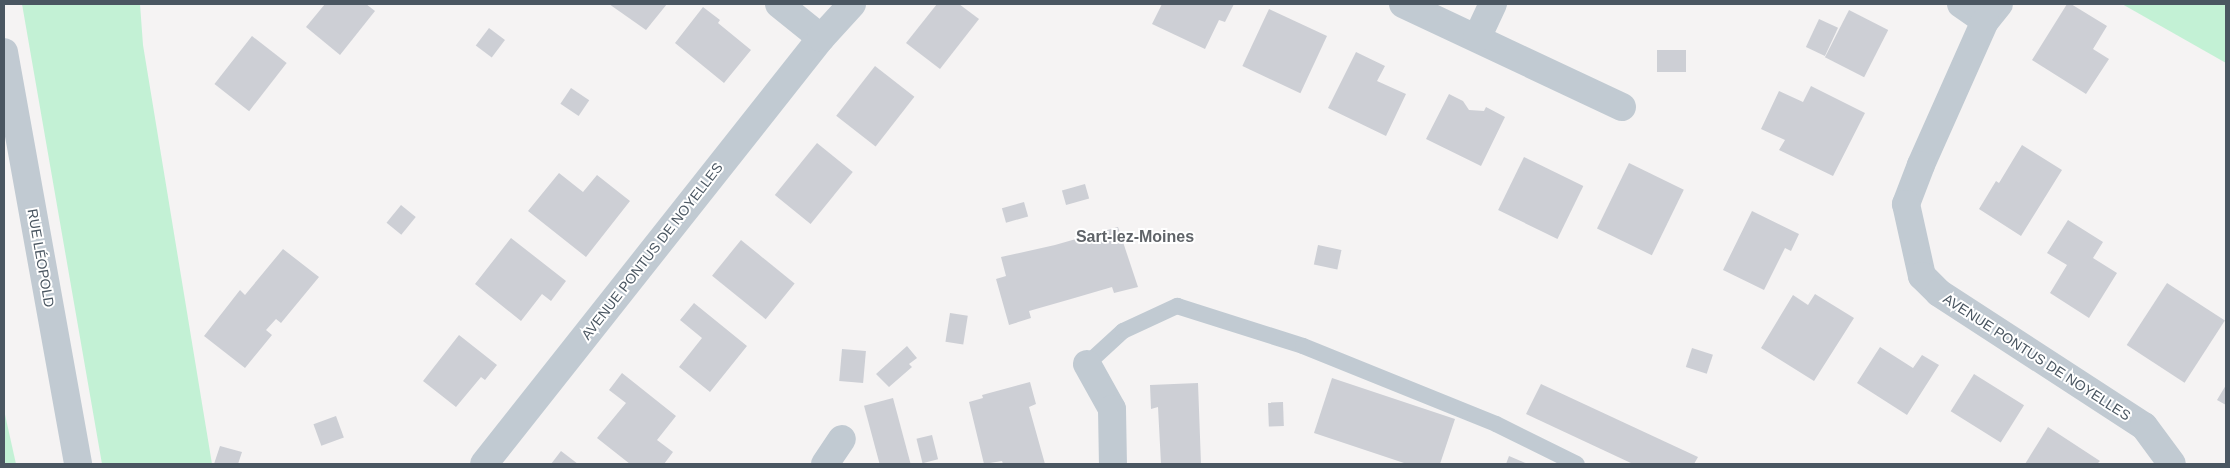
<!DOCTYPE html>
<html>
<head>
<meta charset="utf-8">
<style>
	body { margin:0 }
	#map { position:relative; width:2230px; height:468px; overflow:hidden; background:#f5f3f3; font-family:Helvetica,sans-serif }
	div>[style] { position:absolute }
	.green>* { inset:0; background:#c3f1d5 }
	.building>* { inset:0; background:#cdcfd5; transform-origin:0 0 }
	.service>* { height:16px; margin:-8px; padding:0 8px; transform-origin:8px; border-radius:8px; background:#c1cad2 }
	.minor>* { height:28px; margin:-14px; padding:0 14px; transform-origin:14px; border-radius:14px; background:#c1cad2 }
	.tertiary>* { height:28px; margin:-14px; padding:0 14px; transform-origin:14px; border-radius:14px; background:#c1cad2 }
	span { translate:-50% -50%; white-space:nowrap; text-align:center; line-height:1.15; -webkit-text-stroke:4px #fff; paint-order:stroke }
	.street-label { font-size:14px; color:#4a5661 }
	.quarter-label { font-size:16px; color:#5f6368; font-weight:700 }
	.frame { position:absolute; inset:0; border:5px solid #4a5661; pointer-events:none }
</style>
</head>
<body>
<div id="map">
	<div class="green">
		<i style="clip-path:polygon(22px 4px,140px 4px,143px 45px,212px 464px,102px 464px)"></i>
		<i style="clip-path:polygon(2122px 4px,2226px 4px,2226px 63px)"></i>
		<i style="clip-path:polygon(4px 410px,16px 464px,4px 464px)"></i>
	</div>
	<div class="building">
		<i style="clip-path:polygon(325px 4px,366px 4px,375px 11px,340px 55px,306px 27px)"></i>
		<i style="clip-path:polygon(609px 4px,667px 4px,646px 30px)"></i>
		<i style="clip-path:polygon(937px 4px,959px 4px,979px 19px,940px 69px,906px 43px)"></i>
		<i style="clip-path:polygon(1162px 4px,1234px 4px,1225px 22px,1219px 20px,1205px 49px,1152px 24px)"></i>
		<i style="clip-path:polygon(2067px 4px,2071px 4px,2107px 26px,2093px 49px,2109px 59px,2086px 94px,2032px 60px)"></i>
		<i style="clip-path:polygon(703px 7px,720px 20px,718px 23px,751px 50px,724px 83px,675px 43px)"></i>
		<i style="left:1269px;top:9px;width:64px;height:63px;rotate:25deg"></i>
		<i style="left:1849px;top:10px;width:44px;height:53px;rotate:27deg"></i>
		<i style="left:1819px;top:19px;width:21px;height:31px;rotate:25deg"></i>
		<i style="left:489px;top:28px;width:20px;height:22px;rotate:37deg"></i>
		<i style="left:252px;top:36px;width:44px;height:61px;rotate:38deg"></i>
		<i style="left:1657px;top:50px;width:29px;height:22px"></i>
		<i style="clip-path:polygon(1356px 52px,1385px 66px,1377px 81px,1406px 94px,1386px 136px,1328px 108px)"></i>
		<i style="left:875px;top:66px;width:50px;height:63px;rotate:38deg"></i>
		<i style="clip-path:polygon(1811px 86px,1865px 113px,1833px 176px,1779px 150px,1785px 140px,1761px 129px,1779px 91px,1803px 102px)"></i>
		<i style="left:571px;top:88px;width:22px;height:19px;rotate:34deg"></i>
		<i style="clip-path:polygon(1449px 94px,1463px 101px,1469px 110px,1484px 111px,1486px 107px,1505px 117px,1481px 166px,1426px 139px)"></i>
		<i style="left:817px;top:143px;width:46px;height:67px;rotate:39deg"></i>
		<i style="clip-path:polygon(2022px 145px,2062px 170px,2021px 236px,1979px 209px,1996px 181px,1999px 183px)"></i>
		<i style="left:1524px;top:157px;width:66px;height:59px;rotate:26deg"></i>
		<i style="left:1629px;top:163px;width:61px;height:73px;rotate:26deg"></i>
		<i style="clip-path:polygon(559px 173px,583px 192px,597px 175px,630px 201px,586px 257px,528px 211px)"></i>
		<i style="left:1085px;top:184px;width:15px;height:24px;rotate:74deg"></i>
		<i style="left:1024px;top:202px;width:15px;height:23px;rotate:74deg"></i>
		<i style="left:401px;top:205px;width:19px;height:23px;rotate:39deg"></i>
		<i style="clip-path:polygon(1752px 211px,1799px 234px,1791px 251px,1785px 248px,1764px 290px,1723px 270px)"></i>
		<i style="clip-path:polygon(2068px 220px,2103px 242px,2093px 258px,2117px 273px,2089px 318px,2050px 293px,2067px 265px,2047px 253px)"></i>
		<i style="clip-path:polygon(1118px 227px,1138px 287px,1114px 293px,1112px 287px,1071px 299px,1029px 311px,1031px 318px,1009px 325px,996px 279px,1006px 276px,1001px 257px,1055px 245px)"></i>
		<i style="clip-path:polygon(511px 238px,566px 281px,551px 301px,542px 294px,521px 321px,475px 284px)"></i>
		<i style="left:741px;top:240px;width:69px;height:46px;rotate:39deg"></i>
		<i style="left:1318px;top:245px;width:24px;height:20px;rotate:12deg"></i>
		<i style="clip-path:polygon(283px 249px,319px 277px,281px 323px,276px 319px,266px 330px,272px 335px,245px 368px,204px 336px,240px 290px,245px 295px)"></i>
		<i style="left:2167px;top:283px;width:69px;height:74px;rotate:33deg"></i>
		<i style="clip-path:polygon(1815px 294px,1854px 318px,1814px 381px,1761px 348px,1793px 295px,1808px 305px)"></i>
		<i style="clip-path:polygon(694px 303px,747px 346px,710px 392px,679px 367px,702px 338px,680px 320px)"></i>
		<i style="left:950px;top:313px;width:18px;height:29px;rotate:9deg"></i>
		<i style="clip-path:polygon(459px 335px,497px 365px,485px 380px,481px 377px,456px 407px,423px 381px)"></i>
		<i style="clip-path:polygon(907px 346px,917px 358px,909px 364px,912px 367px,889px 387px,876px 374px)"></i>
		<i style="clip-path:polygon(1880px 347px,1913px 368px,1922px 355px,1939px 365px,1907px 415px,1857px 383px)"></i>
		<i style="left:1692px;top:348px;width:22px;height:20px;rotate:18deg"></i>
		<i style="left:842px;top:349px;width:24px;height:32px;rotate:5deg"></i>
		<i style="clip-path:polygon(622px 373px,676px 416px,657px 440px,673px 452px,664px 464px,630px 464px,597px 438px,626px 403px,609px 390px)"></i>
		<i style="left:1974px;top:374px;width:59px;height:44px;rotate:32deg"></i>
		<i style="clip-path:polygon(1332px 378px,1455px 419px,1440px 464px,1407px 464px,1314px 433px)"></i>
		<i style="clip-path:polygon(1030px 382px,1036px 404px,1029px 407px,1045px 464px,1003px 464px,1002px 461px,984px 464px,969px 402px,983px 398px,982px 395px)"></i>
		<i style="clip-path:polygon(1198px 383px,1201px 464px,1161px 464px,1158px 407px,1151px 409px,1150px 385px)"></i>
		<i style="clip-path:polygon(1541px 384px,1698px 457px,1694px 464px,1633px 464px,1526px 414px)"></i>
		<i style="clip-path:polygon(2226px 385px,2226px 405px,2217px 400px)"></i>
		<i style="left:893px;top:398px;width:68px;height:30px;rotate:75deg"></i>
		<i style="left:1283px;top:402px;width:24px;height:15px;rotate:88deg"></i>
		<i style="left:336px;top:416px;width:23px;height:24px;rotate:70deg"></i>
		<i style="clip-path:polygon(2048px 427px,2100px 461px,2097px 464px,2025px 464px)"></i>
		<i style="left:932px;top:435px;width:25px;height:16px;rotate:76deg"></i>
		<i style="clip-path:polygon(220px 446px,242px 452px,238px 464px,214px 464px)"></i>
		<i style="clip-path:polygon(561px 451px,578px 464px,551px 464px)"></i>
		<i style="clip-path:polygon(1509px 456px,1528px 464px,1506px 464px)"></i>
	</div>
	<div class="service">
		<i style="left:1087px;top:364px;width:49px;rotate:-42.5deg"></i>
		<i style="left:1123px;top:331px;width:60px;rotate:-24.8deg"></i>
		<i style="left:1177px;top:306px;width:132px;rotate:17.6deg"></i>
		<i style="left:1303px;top:346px;width:208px;rotate:22deg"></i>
		<i style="left:1496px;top:424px;width:90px;rotate:26.3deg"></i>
	</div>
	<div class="minor">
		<i style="left:779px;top:4px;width:54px;rotate:39deg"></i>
		<i style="left:1403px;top:4px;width:242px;rotate:25.2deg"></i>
		<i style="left:1961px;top:4px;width:29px;rotate:35deg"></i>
		<i style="left:1999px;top:4px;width:22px;rotate:129deg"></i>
		<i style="left:1985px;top:21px;width:158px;rotate:114deg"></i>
		<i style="left:1921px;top:165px;width:42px;rotate:111deg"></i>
		<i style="left:1906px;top:204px;width:74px;rotate:77.5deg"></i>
		<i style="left:1922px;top:276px;width:24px;rotate:45deg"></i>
		<i style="left:1939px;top:293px;width:244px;rotate:33deg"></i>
		<i style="left:2144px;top:426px;width:47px;rotate:53.6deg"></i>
		<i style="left:1477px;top:38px;width:38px;rotate:-65deg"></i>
		<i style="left:1087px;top:364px;width:51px;rotate:60.9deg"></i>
		<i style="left:1112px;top:409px;width:55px;rotate:89deg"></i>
		<i style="left:484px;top:464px;width:543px;rotate:-51.65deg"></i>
		<i style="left:821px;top:38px;width:46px;rotate:-47.6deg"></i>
		<i style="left:825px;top:464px;width:30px;rotate:-56deg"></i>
	</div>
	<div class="tertiary">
		<i style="left:4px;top:52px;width:419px;rotate:79.8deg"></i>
	</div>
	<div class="street-label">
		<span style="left:652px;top:251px;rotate:-52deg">AVENUE PONTUS DE NOYELLES</span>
		<span style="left:41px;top:258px;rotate:80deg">RUE LÉOPOLD</span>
		<span style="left:2037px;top:357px;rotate:33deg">AVENUE PONTUS DE NOYELLES</span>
	</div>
	<div class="quarter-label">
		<span style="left:1135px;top:237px">Sart-lez-Moines</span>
	</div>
	<div class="frame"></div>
</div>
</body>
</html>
